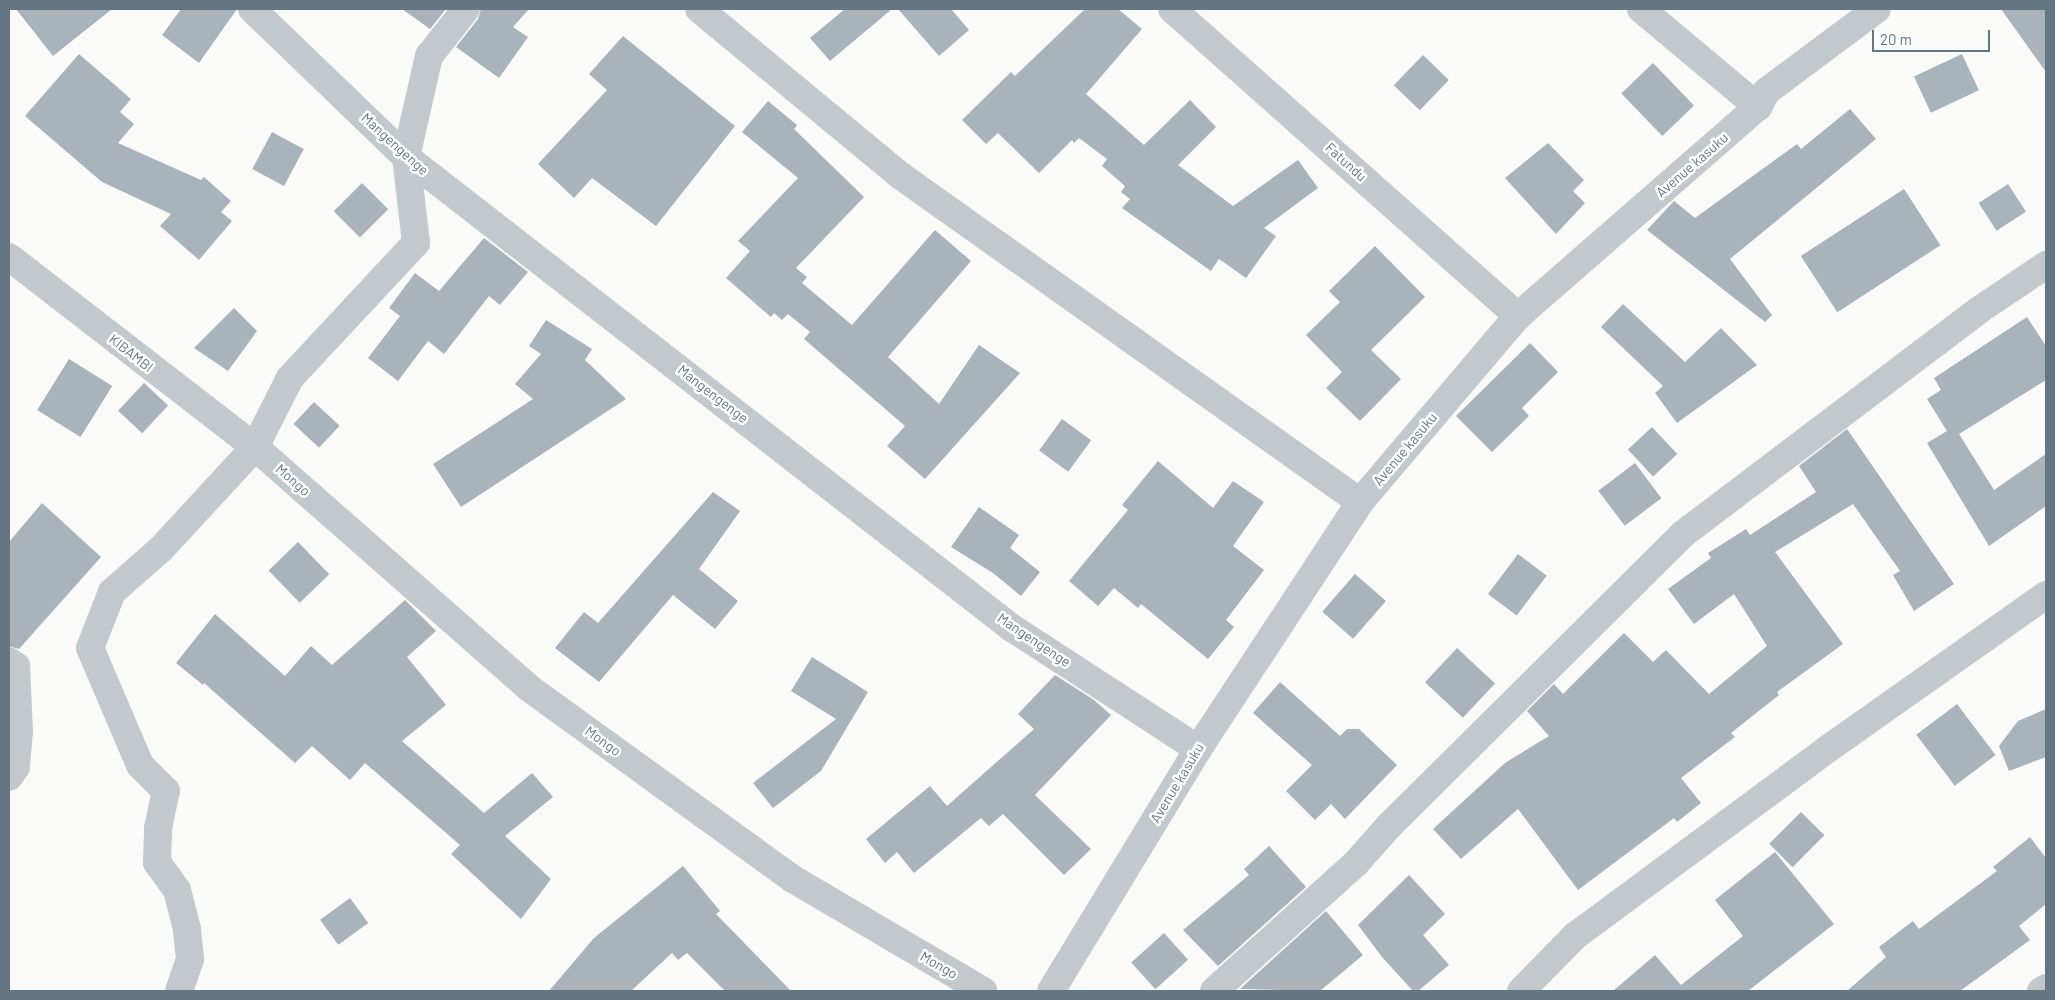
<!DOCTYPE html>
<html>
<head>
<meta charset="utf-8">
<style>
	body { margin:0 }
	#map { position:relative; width:2055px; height:1000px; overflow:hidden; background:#fafaf8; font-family:Barlow,sans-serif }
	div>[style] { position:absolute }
	.building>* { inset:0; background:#aab3b9; transform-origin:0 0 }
	.minor>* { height:28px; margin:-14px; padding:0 14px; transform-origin:14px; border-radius:14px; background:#c3c8cc }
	span { translate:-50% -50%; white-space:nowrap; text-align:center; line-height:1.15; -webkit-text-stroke:5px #fff; paint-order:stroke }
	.street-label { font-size:14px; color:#657683 }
	.frame { position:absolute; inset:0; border:10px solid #657683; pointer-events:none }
	.scale { position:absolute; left:1872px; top:30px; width:118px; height:22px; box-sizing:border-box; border:2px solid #657683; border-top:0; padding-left:6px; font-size:15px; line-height:18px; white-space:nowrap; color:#657683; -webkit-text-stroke:4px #fff; paint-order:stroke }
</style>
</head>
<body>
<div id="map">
	<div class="building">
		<i style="clip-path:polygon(16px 9px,112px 9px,53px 56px)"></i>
		<i style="clip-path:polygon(181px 9px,237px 9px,199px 63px,162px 35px)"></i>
		<i style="clip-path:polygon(402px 9px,446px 9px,430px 29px)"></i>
		<i style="clip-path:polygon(481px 9px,529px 9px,513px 27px,528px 37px,499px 78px,456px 47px,478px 19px)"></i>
		<i style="clip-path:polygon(845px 9px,892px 9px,830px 61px,810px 38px)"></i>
		<i style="clip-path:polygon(898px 9px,951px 9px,969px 30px,939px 56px)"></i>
		<i style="clip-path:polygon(1085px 9px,1118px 9px,1142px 29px,1086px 94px,1144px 145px,1190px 100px,1216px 127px,1178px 165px,1233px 206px,1298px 160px,1318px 188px,1264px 228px,1276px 236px,1246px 278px,1219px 259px,1211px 271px,1122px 208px,1130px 199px,1121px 192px,1125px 186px,1102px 166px,1107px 159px,1079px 138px,1074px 143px,1072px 140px,1039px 173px,998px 133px,986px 144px,962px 120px,1011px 72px,1015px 76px)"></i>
		<i style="clip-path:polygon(2001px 9px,2046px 9px,2046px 72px)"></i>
		<i style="clip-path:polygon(623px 36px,735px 126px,656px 226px,592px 178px,574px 198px,538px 164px,607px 90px,589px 74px)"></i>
		<i style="clip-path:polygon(79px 54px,131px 99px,120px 112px,134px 124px,118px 143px,201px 180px,204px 177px,231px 201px,221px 212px,232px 221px,199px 260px,160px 226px,171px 214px,102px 182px,25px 116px)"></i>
		<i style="left:1962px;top:54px;width:40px;height:53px;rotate:65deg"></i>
		<i style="left:1423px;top:55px;width:36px;height:42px;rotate:44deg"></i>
		<i style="left:1653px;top:63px;width:59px;height:44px;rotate:46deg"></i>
		<i style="clip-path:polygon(768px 101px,797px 125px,794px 129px,864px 197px,796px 268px,807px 277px,802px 283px,852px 325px,935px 230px,971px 261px,888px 357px,939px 404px,979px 345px,1020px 373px,925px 479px,887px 446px,905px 426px,804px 339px,810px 332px,788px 314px,782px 320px,774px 313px,771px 317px,726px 278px,750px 251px,738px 241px,798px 178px,742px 132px)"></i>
		<i style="clip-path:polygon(1850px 109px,1876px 139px,1730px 259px,1772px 315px,1765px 322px,1647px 230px,1674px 201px,1695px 218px,1797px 144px,1801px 149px)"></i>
		<i style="left:272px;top:132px;width:36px;height:42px;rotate:28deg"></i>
		<i style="clip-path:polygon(1548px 143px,1584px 180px,1573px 191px,1585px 203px,1556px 234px,1505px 178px)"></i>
		<i style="left:362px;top:183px;width:37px;height:40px;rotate:45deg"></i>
		<i style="left:2008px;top:184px;width:33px;height:35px;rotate:57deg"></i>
		<i style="left:1904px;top:189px;width:67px;height:123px;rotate:57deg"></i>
		<i style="clip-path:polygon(484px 238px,528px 272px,500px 305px,489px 296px,444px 354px,428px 341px,398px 381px,368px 358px,400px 316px,389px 308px,415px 273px,439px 291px)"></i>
		<i style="clip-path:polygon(1375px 246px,1425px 297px,1371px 350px,1401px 379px,1360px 421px,1326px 388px,1342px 372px,1306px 335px,1340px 302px,1329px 291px)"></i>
		<i style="clip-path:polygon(1623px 304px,1685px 362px,1721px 328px,1757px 365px,1677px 423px,1655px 393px,1663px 386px,1601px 327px)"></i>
		<i style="clip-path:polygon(234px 308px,257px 331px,228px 371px,194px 348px)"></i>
		<i style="clip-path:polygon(2027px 317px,2046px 346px,2046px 380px,1959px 434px,1994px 490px,2046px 454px,2046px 506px,1989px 546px,1927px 443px,1947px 431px,1927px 399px,1941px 390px,1934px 378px)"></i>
		<i style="clip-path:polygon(546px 320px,592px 349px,585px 360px,626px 399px,461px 507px,433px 464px,533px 399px,515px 384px,541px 354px,529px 346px)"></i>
		<i style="clip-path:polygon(1530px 343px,1558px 372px,1522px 408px,1529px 416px,1492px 452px,1456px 416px)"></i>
		<i style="left:69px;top:359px;width:51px;height:60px;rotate:32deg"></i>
		<i style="left:144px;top:383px;width:33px;height:38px;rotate:43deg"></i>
		<i style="left:314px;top:402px;width:35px;height:30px;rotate:43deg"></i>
		<i style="left:1062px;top:419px;width:36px;height:39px;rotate:36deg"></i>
		<i style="left:1652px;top:427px;width:37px;height:33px;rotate:47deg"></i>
		<i style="clip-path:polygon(1847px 429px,1954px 584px,1914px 611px,1893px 575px,1900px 571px,1853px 504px,1775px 552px,1843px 644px,1777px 692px,1779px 695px,1731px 733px,1735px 737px,1681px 778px,1701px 803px,1677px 822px,1674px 818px,1578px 890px,1518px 809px,1461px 859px,1433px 829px,1505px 763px,1549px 736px,1527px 711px,1554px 684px,1563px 694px,1624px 633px,1653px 662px,1666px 650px,1709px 694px,1767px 646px,1734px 594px,1694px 624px,1668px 589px,1711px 558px,1708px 553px,1746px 529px,1750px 535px,1816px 492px,1799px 466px)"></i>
		<i style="clip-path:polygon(1158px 461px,1213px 508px,1233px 481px,1264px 502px,1233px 546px,1264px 570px,1226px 620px,1234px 627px,1208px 659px,1141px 604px,1138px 608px,1114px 588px,1098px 606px,1069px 581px,1128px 510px,1122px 505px)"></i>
		<i style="left:1635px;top:463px;width:44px;height:46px;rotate:53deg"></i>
		<i style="clip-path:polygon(713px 492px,740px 511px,699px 569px,738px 601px,715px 629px,673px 595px,599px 682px,555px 648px,584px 612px,598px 623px)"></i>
		<i style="clip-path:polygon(42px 503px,101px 557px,19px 649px,9px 646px,9px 542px)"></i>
		<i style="clip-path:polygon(979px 507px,1019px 535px,1010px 548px,1040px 572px,1021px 596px,993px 573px,951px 547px)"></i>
		<i style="left:298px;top:542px;width:45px;height:41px;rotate:46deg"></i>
		<i style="left:1518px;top:554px;width:36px;height:50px;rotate:37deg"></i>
		<i style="left:1355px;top:574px;width:41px;height:50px;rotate:41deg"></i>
		<i style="clip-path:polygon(405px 600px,436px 631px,407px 657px,446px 705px,402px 741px,484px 813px,532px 773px,553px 797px,505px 836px,551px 879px,521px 919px,451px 854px,460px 845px,365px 763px,350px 780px,312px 746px,295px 763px,204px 683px,203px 685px,176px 663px,215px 614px,285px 676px,311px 646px,332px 665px)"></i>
		<i style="left:1457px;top:648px;width:52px;height:47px;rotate:43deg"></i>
		<i style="clip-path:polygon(812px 657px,868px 692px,821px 771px,773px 808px,753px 783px,836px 719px,791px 691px)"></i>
		<i style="clip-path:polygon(1055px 675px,1094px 700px,1111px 715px,1035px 795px,1091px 849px,1064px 875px,1003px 814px,989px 826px,981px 818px,914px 873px,897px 852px,885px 863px,866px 839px,930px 786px,947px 806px,1034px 729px,1018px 714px)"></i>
		<i style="clip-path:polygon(1280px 682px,1340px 736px,1347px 729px,1359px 729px,1397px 765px,1345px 819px,1331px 804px,1315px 820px,1286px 791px,1312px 765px,1253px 713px)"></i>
		<i style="left:1957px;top:704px;width:64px;height:51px;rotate:53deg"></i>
		<i style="clip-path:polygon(2046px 709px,2046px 757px,2009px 771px,1999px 746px,2018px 721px)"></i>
		<i style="left:1801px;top:812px;width:33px;height:45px;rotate:45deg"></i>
		<i style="clip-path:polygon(2030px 837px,2046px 858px,2046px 904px,2019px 926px,2030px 940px,1960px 991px,1847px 991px,1886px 957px,1879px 947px,1913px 921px,1919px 929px,1997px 871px,1993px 867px)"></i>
		<i style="clip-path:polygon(1269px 846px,1306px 887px,1218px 966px,1183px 930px,1249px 875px,1244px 869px)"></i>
		<i style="clip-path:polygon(1775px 852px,1834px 924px,1748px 991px,1613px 991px,1655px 955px,1681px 985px,1743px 936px,1715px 900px)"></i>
		<i style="clip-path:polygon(683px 866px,720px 911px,716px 914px,791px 991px,725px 991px,687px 953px,678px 960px,672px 953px,631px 991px,549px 991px,594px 938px)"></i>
		<i style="clip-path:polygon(1409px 875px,1445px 914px,1423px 935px,1449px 965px,1418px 991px,1413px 991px,1382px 957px,1358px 925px)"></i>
		<i style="left:350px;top:898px;width:31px;height:37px;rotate:54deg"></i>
		<i style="clip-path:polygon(1326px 911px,1363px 955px,1320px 991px,1240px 989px)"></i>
		<i style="left:1164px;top:933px;width:36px;height:44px;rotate:48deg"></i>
	</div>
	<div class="minor">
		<i style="left:252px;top:9px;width:214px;rotate:43.9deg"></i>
		<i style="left:406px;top:157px;width:768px;rotate:37.86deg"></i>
		<i style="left:1012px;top:628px;width:222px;rotate:33deg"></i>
		<i style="left:699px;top:9px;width:262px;rotate:39.6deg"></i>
		<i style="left:901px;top:176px;width:563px;rotate:35.38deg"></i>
		<i style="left:1172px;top:9px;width:463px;rotate:41.6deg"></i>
		<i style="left:1641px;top:9px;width:153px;rotate:39.9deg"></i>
		<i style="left:9px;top:257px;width:311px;rotate:37.7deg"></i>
		<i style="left:255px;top:447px;width:365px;rotate:41.3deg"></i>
		<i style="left:529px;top:688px;width:326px;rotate:35.9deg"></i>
		<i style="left:793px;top:879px;width:221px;rotate:30.5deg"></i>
		<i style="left:9px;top:661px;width:9px;rotate:36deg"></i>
		<i style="left:16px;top:666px;width:65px;rotate:87.4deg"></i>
		<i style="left:19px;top:731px;width:36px;rotate:95deg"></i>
		<i style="left:16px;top:767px;width:12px;rotate:125deg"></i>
		<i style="left:179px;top:991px;width:34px;rotate:-71deg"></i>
		<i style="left:190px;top:959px;width:30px;rotate:-96deg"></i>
		<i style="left:187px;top:929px;width:40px;rotate:-104.4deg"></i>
		<i style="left:177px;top:890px;width:34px;rotate:-126deg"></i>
		<i style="left:157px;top:862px;width:34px;rotate:-88deg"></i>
		<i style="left:158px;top:828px;width:38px;rotate:-78deg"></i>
		<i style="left:166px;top:791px;width:37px;rotate:-135deg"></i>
		<i style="left:140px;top:765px;width:127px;rotate:-113.1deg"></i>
		<i style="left:90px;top:648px;width:60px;rotate:-68.6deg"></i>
		<i style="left:112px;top:592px;width:65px;rotate:-41.3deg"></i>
		<i style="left:161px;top:549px;width:139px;rotate:-47.3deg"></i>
		<i style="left:255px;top:447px;width:77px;rotate:-63.1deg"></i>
		<i style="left:290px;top:378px;width:185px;rotate:-47deg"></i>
		<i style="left:416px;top:243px;width:87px;rotate:-96.6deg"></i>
		<i style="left:406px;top:157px;width:104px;rotate:-77.2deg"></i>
		<i style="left:429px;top:56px;width:60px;rotate:-51.8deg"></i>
		<i style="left:1051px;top:991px;width:283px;rotate:-58.7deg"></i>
		<i style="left:1198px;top:749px;width:295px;rotate:-56.7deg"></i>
		<i style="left:1360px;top:502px;width:244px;rotate:-49.7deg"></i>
		<i style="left:1518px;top:316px;width:318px;rotate:-41.1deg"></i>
		<i style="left:1758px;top:107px;width:18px;rotate:-61deg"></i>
		<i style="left:1767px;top:91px;width:137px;rotate:-36.7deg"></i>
		<i style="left:1214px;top:991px;width:191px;rotate:-42deg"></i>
		<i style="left:1356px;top:863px;width:50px;rotate:-48.3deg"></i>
		<i style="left:1389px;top:826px;width:414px;rotate:-44.8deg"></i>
		<i style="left:1683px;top:534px;width:371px;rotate:-37.1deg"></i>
		<i style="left:1979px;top:310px;width:81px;rotate:-33.9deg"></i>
		<i style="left:1521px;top:991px;width:77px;rotate:-45.5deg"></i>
		<i style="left:1575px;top:936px;width:316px;rotate:-36.5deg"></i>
		<i style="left:1829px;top:748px;width:266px;rotate:-35.2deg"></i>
		<i style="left:2041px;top:991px;width:6px;rotate:-31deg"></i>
	</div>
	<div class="street-label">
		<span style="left:395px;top:144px;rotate:42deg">Mangengenge</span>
		<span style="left:1346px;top:162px;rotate:42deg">Fatundu</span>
		<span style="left:1692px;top:165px;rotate:-41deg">Avenue kasuku</span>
		<span style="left:131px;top:353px;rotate:38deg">KIBAMBI</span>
		<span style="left:713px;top:394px;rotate:38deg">Mangengenge</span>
		<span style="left:1405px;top:449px;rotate:-50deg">Avenue kasuku</span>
		<span style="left:293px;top:480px;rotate:41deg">Mongo</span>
		<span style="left:1034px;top:640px;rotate:34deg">Mangengenge</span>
		<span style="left:603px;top:741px;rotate:36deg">Mongo</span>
		<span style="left:1177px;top:783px;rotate:-59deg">Avenue kasuku</span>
		<span style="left:939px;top:965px;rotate:30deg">Mongo</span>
	</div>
	<div class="frame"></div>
	<div class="scale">20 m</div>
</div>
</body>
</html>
